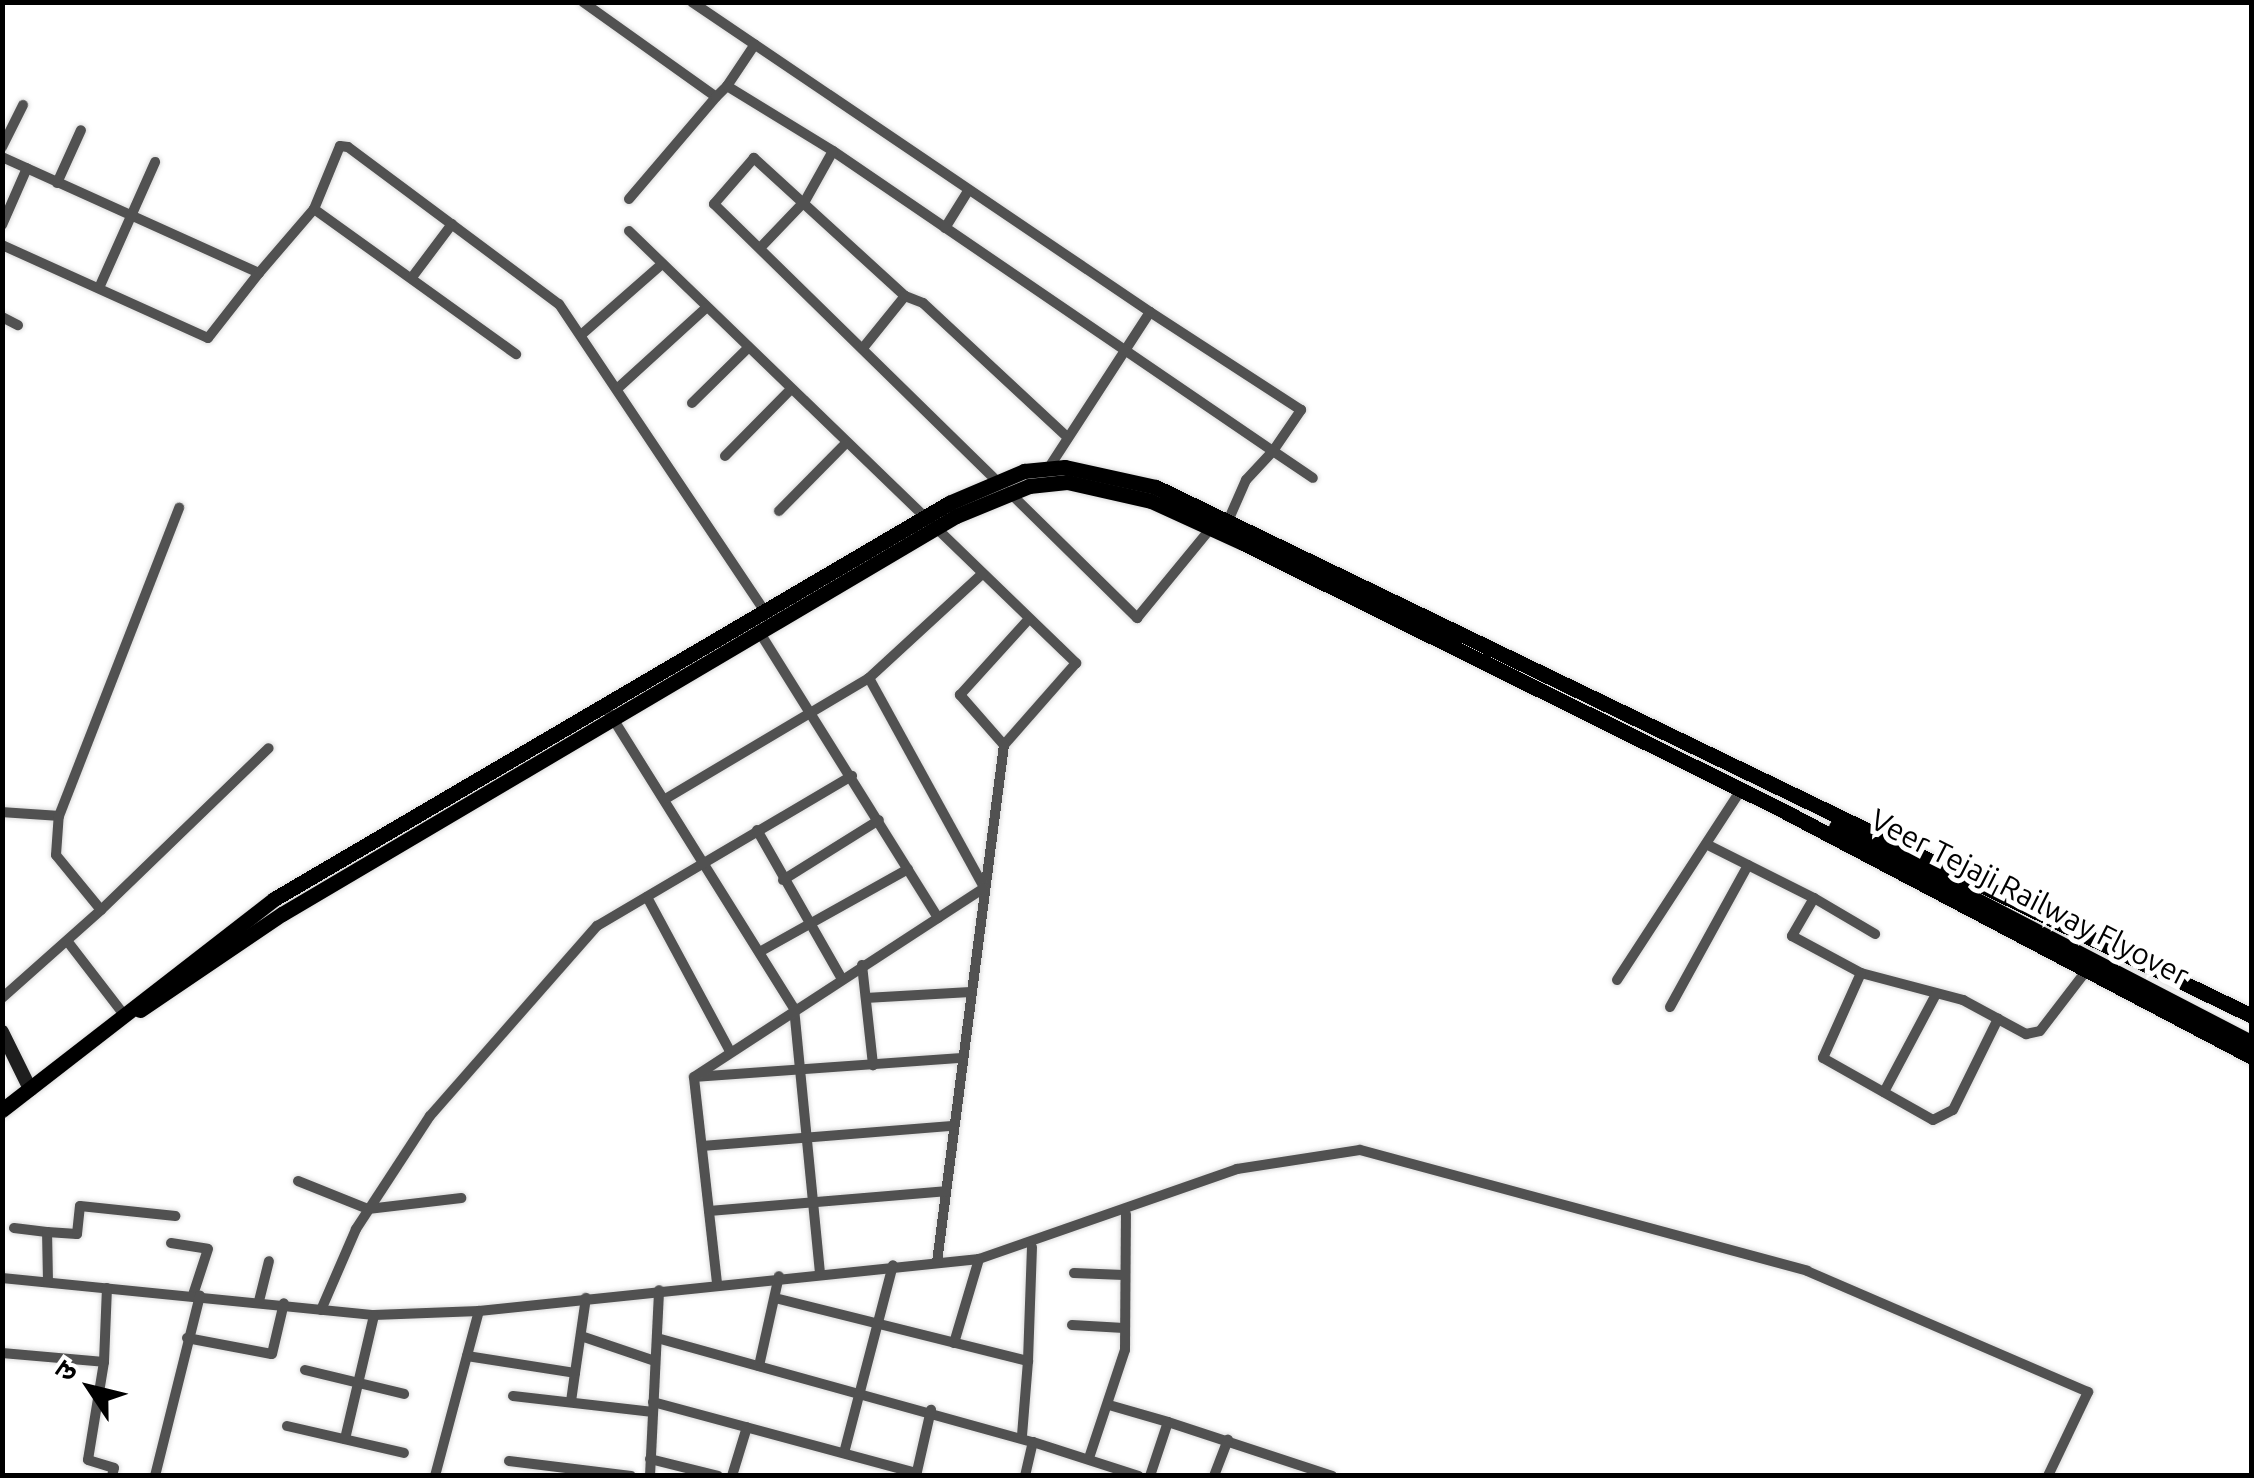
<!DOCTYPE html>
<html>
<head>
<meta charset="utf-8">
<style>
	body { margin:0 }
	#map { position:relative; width:2254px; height:1478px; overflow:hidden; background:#fff; font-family:Ubuntu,"Noto Sans Devanagari",sans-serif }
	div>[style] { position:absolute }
	.roads { filter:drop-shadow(0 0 2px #dbdbdb) drop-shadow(0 0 2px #dbdbdb) }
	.minor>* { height:10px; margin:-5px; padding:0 5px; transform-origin:5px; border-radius:5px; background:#515151 }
	.secondary>* { height:14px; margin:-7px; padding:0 7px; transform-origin:7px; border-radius:7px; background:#1e1e1e }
	.primary>* { height:15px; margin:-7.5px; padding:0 7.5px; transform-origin:7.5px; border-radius:7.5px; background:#000 }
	span { translate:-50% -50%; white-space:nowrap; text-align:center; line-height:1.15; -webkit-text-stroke:10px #fff; paint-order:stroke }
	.street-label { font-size:30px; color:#000 }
	.frame { position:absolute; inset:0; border:5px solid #000; pointer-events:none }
	.north { position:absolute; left:40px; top:1338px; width:100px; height:100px; -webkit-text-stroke:8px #fff; paint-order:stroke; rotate:305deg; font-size:28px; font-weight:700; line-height:40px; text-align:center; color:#000 }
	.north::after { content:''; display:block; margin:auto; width:35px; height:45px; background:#000; clip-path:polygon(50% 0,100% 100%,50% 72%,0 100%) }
</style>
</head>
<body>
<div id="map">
	<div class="roads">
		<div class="minor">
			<i style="left:583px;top:2px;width:163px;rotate:35.5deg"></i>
			<i style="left:716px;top:97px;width:134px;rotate:130.5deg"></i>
			<i style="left:692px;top:2px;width:553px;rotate:34.09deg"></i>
			<i style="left:1150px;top:312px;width:187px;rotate:123deg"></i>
			<i style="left:727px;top:86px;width:50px;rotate:-56.3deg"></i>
			<i style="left:716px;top:97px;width:16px;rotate:-45deg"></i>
			<i style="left:727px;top:86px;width:124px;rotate:31.5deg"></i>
			<i style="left:833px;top:151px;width:533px;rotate:34.29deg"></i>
			<i style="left:1273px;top:451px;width:50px;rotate:-55.7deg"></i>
			<i style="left:1301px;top:410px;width:180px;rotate:-147deg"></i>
			<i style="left:2px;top:147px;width:47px;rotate:-63.4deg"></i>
			<i style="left:2px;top:157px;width:282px;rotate:24.3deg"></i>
			<i style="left:259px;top:273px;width:84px;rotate:-49.3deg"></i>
			<i style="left:314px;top:209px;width:68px;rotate:-67.6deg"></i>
			<i style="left:340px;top:146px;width:8px;rotate:7deg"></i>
			<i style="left:348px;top:147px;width:263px;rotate:36.7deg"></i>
			<i style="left:559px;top:304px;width:371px;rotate:56.2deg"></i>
			<i style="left:57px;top:183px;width:58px;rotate:-65.6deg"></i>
			<i style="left:314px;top:209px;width:249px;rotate:35.7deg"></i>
			<i style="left:2px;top:225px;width:62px;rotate:-66.3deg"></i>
			<i style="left:945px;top:228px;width:44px;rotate:-58.1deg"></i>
			<i style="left:629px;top:231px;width:622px;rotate:44.02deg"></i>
			<i style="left:1076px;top:663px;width:109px;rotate:131.3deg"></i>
			<i style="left:1004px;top:745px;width:521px;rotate:97.38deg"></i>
			<i style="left:2px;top:245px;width:226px;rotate:24.3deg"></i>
			<i style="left:208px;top:338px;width:83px;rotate:-51.9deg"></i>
			<i style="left:760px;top:248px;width:65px;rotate:-46.2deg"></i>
			<i style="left:805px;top:201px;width:57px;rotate:-60.8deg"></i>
			<i style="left:413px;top:276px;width:65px;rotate:-53.1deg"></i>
			<i style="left:99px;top:288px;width:138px;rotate:-66deg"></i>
			<i style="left:905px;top:296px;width:205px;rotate:-137.6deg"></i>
			<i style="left:754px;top:158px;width:61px;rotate:131deg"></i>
			<i style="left:714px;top:204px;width:395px;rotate:44.4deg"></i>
			<i style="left:2px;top:317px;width:18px;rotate:27deg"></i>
			<i style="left:581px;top:335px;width:108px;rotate:-41.2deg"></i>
			<i style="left:863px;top:348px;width:67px;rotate:-51.1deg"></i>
			<i style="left:905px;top:296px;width:19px;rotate:21deg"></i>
			<i style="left:923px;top:303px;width:197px;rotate:42.9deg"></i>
			<i style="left:618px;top:388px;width:119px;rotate:-42.3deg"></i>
			<i style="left:692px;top:403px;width:77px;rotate:-44.5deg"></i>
			<i style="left:725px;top:456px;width:91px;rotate:-45.4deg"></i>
			<i style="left:1009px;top:492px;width:180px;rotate:44.5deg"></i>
			<i style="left:1137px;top:618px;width:117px;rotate:-50.6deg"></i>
			<i style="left:779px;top:511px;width:93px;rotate:-45.4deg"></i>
			<i style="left:1228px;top:521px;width:45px;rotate:-66.3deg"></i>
			<i style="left:1246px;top:480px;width:40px;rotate:-47deg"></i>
			<i style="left:1273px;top:451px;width:48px;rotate:34deg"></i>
			<i style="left:760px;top:633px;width:336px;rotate:58deg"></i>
			<i style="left:869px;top:678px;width:154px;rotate:-42.6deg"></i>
			<i style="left:605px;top:706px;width:356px;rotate:58deg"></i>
			<i style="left:794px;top:1008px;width:265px;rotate:84.4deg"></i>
			<i style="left:1004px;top:745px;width:67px;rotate:-131.3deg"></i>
			<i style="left:960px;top:695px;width:103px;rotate:-47.8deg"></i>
			<i style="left:667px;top:798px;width:235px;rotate:-30.7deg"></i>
			<i style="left:869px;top:678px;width:239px;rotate:61.2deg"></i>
			<i style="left:2px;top:812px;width:57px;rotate:4deg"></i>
			<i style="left:59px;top:816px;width:331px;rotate:-68.7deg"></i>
			<i style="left:757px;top:830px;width:172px;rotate:60.3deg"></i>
			<i style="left:1710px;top:846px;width:116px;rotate:26.6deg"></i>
			<i style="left:1814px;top:898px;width:44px;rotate:120.1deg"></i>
			<i style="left:1792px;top:936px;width:78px;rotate:28.2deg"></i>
			<i style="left:1861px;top:973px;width:106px;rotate:14.8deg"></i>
			<i style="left:1963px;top:1000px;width:72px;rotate:28.4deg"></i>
			<i style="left:2026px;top:1034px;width:14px;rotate:-12deg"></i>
			<i style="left:2040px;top:1031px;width:76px;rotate:-52.5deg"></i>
			<i style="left:783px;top:880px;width:113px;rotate:-32deg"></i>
			<i style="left:647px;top:897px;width:175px;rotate:61.7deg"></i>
			<i style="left:1814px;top:898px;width:71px;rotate:30.5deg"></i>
			<i style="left:101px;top:910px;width:233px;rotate:-44deg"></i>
			<i style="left:68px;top:942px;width:88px;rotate:52.4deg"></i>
			<i style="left:763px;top:950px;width:166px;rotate:-29.2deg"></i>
			<i style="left:862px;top:965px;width:101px;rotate:83.7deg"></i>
			<i style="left:1861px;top:973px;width:93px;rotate:114.1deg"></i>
			<i style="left:1823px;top:1058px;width:126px;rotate:29.4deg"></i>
			<i style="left:1933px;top:1120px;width:22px;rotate:-27deg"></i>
			<i style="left:1953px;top:1110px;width:102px;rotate:-63.7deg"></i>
			<i style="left:1617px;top:980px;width:220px;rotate:-56.9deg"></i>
			<i style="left:2px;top:998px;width:132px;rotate:-41.6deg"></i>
			<i style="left:101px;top:910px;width:71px;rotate:-129.3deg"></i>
			<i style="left:56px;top:855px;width:39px;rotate:-86deg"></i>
			<i style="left:866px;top:998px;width:104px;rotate:-3.3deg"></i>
			<i style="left:1670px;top:1007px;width:162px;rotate:-61.2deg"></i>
			<i style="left:695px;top:1077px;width:266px;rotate:-4.1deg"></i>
			<i style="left:1884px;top:1092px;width:111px;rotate:-62deg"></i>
			<i style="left:702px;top:1146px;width:251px;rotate:-4.6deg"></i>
			<i style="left:298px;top:1181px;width:75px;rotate:21.8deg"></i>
			<i style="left:368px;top:1209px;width:94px;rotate:-6.7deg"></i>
			<i style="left:709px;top:1211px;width:237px;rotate:-4.8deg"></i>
			<i style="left:14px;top:1228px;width:33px;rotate:7deg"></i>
			<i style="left:171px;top:1243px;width:37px;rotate:9deg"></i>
			<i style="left:208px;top:1249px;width:48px;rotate:108.1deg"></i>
			<i style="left:1074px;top:1273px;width:50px;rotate:2.3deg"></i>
			<i style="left:2px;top:1278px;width:374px;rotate:5.7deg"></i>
			<i style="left:374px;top:1315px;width:105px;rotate:-2.2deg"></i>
			<i style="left:479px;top:1311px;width:503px;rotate:-5.94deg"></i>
			<i style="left:979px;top:1259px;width:273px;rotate:-19.2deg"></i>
			<i style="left:1237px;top:1169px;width:124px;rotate:-8.8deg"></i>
			<i style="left:1360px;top:1150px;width:463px;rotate:15.1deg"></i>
			<i style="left:1807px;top:1271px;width:306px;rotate:23.3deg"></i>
			<i style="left:2088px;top:1392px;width:93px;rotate:115.5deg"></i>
			<i style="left:48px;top:1282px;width:50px;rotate:-91.1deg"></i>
			<i style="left:47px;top:1232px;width:30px;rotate:4deg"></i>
			<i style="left:77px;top:1234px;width:28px;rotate:-84deg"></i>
			<i style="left:80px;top:1206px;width:96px;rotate:6deg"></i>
			<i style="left:717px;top:1283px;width:207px;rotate:-96.4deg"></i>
			<i style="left:694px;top:1077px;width:346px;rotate:-33.1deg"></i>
			<i style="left:775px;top:1298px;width:261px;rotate:14deg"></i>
			<i style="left:1028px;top:1361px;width:74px;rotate:94.6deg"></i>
			<i style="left:259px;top:1301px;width:41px;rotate:-76deg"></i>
			<i style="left:321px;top:1310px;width:88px;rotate:-66.6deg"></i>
			<i style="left:356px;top:1229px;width:135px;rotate:-56.8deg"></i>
			<i style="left:430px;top:1116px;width:253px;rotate:-48.7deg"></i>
			<i style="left:597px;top:926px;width:296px;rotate:-30.5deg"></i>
			<i style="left:1072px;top:1325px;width:52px;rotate:3.3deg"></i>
			<i style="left:581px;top:1336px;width:78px;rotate:18.7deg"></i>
			<i style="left:187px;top:1338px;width:86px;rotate:10.7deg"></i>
			<i style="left:272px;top:1354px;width:52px;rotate:-76.8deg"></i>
			<i style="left:657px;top:1338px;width:390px;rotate:15.5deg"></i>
			<i style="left:954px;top:1343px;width:88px;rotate:-73.4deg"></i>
			<i style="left:2px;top:1353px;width:102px;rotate:5deg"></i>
			<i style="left:104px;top:1362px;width:99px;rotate:99.3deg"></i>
			<i style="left:88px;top:1460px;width:27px;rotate:17deg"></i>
			<i style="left:114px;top:1468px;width:8px;rotate:104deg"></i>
			<i style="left:467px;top:1356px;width:109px;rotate:8.9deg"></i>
			<i style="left:575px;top:1373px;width:29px;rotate:98deg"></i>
			<i style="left:1028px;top:1361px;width:114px;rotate:-88deg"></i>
			<i style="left:104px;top:1362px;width:74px;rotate:-87.7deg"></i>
			<i style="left:759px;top:1366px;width:92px;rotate:-77.5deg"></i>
			<i style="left:305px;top:1370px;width:102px;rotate:13.6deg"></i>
			<i style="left:575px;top:1373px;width:76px;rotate:-81.7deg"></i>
			<i style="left:513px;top:1396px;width:141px;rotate:6.5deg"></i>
			<i style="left:653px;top:1402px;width:273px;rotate:15.1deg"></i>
			<i style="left:1109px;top:1405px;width:61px;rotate:16.1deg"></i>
			<i style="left:287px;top:1426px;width:120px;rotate:13deg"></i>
			<i style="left:345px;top:1439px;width:127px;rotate:-76.8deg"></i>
			<i style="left:844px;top:1453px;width:194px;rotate:-75.4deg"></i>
			<i style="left:1089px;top:1458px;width:114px;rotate:-71.6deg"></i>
			<i style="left:1125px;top:1350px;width:136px;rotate:-89.6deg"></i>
			<i style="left:650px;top:1459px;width:70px;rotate:14deg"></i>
			<i style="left:509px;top:1461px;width:123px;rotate:7deg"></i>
			<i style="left:155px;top:1476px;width:186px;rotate:-76deg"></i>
			<i style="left:435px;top:1476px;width:171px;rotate:-75.1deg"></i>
			<i style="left:650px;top:1476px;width:186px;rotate:-87.2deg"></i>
			<i style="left:732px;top:1476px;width:51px;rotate:-73deg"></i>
			<i style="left:916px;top:1476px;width:68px;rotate:-77.2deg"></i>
			<i style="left:1025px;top:1476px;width:35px;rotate:-77deg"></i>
			<i style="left:1033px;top:1442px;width:111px;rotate:17.8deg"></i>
			<i style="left:1150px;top:1476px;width:57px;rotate:-71.6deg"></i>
			<i style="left:1168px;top:1422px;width:173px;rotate:18.2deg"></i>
			<i style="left:1214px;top:1476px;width:39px;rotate:-69deg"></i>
		</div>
		<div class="secondary">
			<i style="left:2px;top:1032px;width:64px;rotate:63.8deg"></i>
		</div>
		<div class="primary">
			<i style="left:1836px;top:827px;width:469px;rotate:27.4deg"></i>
			<i style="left:140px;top:1010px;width:171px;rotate:-34.1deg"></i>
			<i style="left:282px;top:914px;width:783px;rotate:-30.56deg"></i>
			<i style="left:956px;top:516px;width:79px;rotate:-22.3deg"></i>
			<i style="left:1029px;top:486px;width:38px;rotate:-6deg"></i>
			<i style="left:1067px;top:482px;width:86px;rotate:12.7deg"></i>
			<i style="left:1151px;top:501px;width:101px;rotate:24.5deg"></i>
			<i style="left:1243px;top:543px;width:599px;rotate:26.35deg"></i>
			<i style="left:1780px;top:809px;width:533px;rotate:27.72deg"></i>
			<i style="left:2px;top:1110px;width:344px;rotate:-37.8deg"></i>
			<i style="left:274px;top:899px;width:783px;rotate:-30.4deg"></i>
			<i style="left:949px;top:503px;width:82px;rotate:-23.1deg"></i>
			<i style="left:1024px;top:471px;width:41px;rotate:-5.6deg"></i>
			<i style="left:1065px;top:467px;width:93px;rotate:12.4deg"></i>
			<i style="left:1156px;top:487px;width:1217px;rotate:25.76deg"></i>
		</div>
	</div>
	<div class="street-label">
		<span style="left:2030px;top:897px;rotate:27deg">Veer Tejaji Railway Flyover</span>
	</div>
	<div class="frame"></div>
	<div class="north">उ</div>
</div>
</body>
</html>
